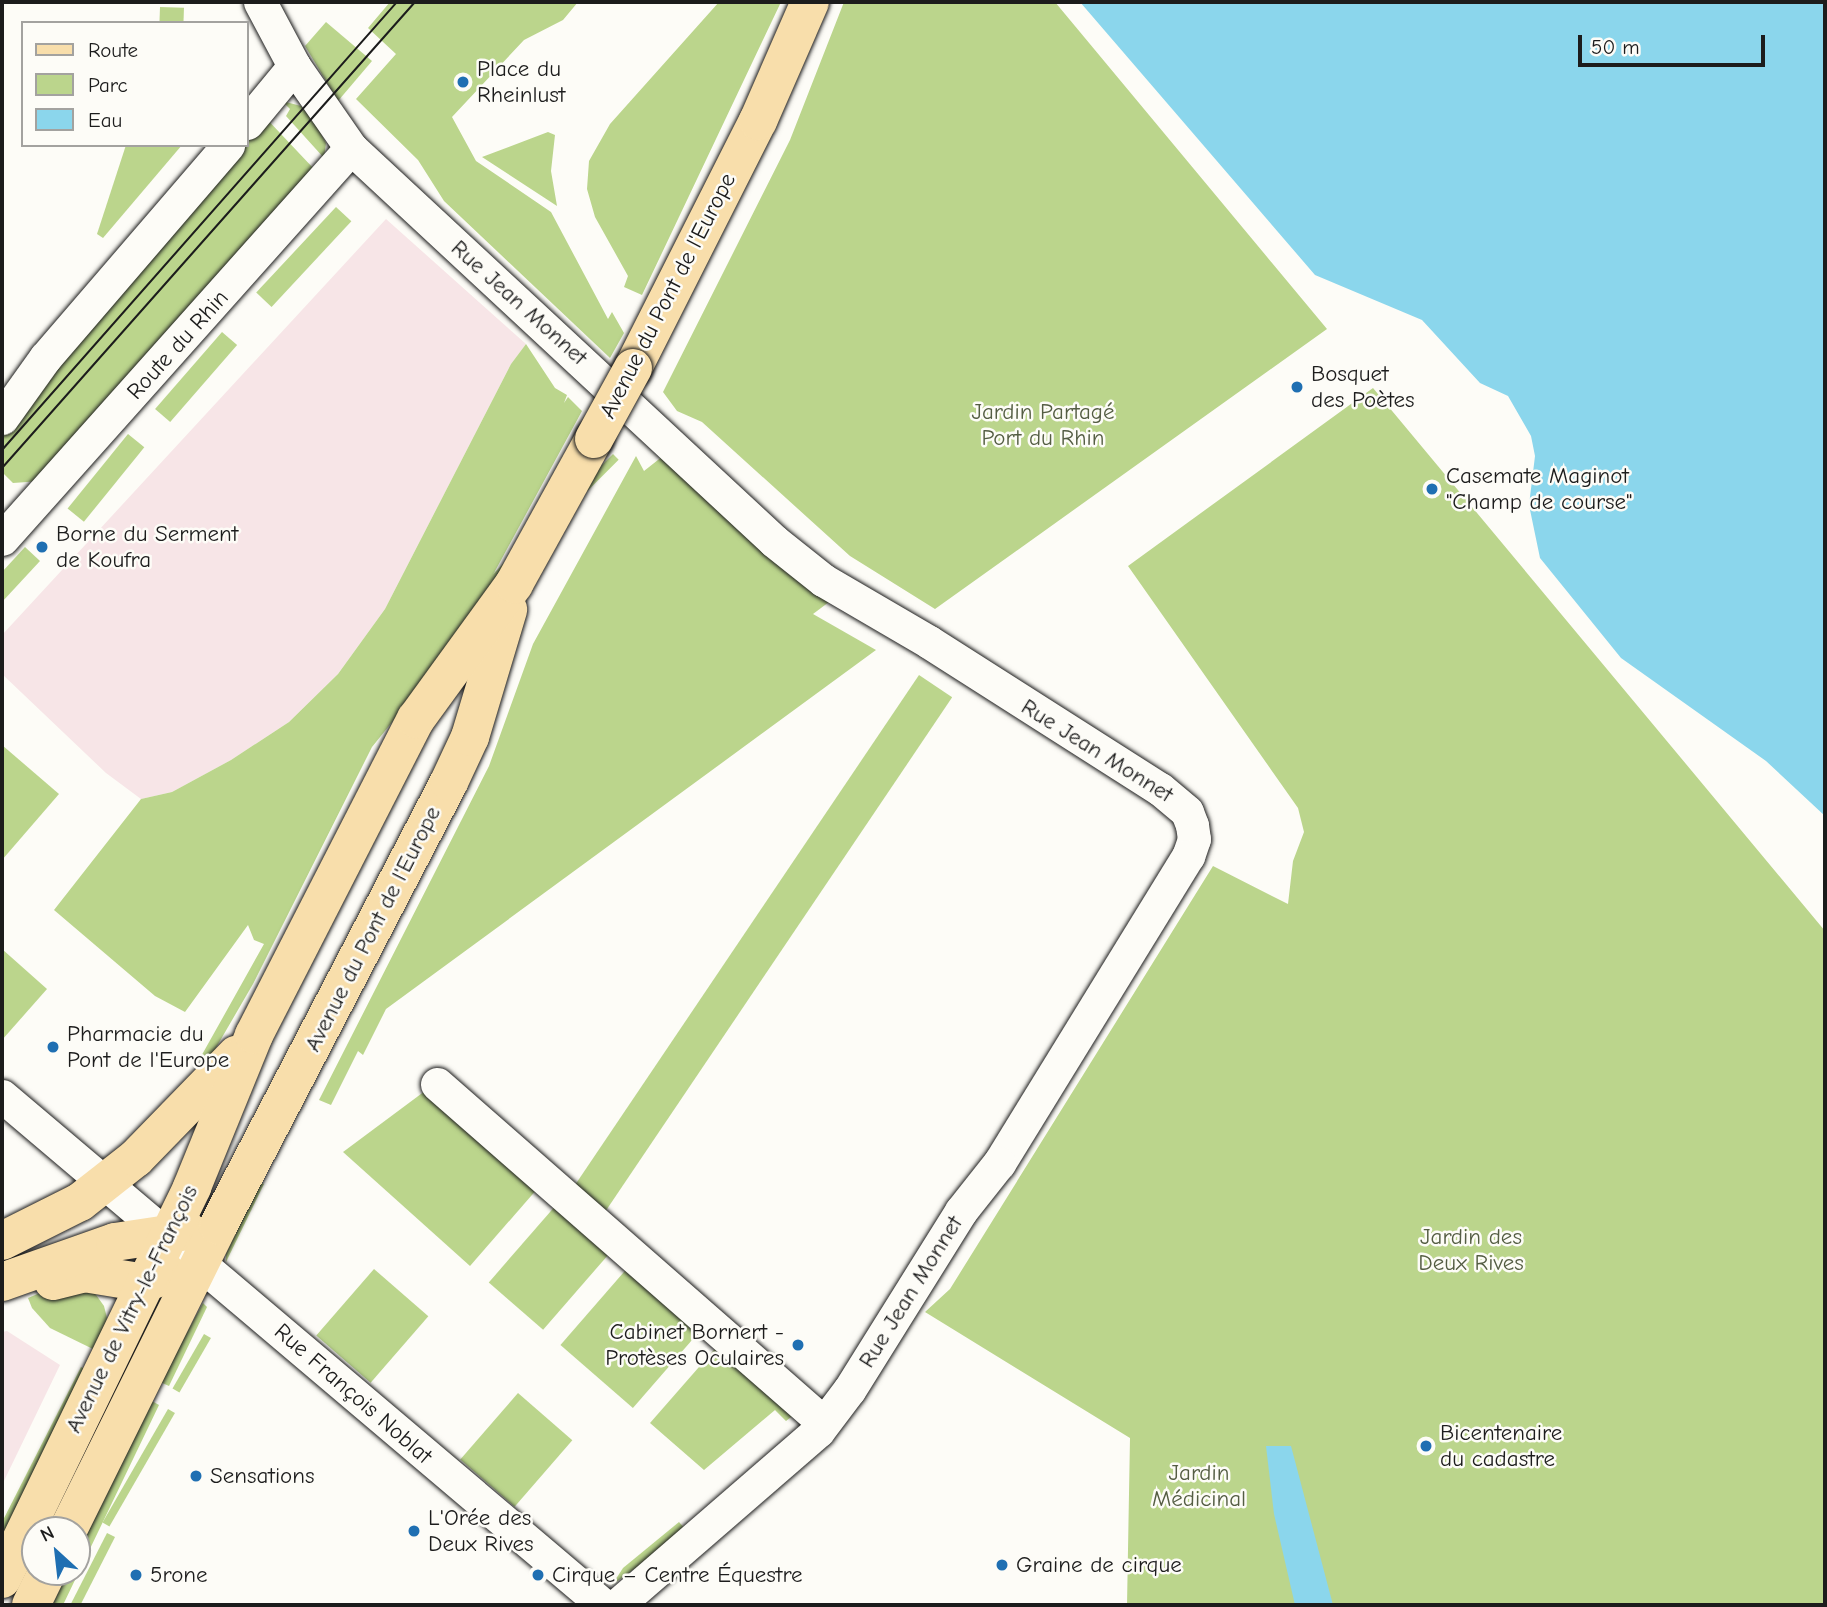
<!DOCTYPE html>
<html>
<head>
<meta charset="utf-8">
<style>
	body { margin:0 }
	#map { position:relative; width:1827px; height:1607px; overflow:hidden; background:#fdfcf7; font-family:"Comic Neue",sans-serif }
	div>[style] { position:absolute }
	.built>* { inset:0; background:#f7e5e7 }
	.green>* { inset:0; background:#bbd58c; transform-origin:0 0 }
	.water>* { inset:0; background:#8bd6ec }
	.roads { filter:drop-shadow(0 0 2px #1c1c1c) drop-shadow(0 0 2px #1c1c1c) }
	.minor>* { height:33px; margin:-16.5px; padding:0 16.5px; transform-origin:16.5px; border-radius:16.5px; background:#fdfcf7 }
	.major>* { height:38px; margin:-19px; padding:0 19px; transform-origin:19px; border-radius:19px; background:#f8deab }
	.tram>* { height:2px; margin:-1px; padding:0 1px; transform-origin:1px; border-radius:1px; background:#1c1c1c }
	.bridges { filter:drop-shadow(0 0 2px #1c1c1c) drop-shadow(0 0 2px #1c1c1c) }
	.major-bridge>* { height:38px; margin:-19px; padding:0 19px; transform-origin:19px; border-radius:19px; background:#f8deab }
	.dots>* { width:19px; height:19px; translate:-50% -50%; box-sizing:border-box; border:4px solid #fdfcf7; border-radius:50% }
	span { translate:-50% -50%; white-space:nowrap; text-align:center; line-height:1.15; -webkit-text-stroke:5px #fdfcf7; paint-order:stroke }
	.poi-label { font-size:23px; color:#1c1c1c }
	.left { translate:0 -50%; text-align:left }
	.right { translate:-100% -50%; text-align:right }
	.street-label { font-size:23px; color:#1c1c1c }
	.park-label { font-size:23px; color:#545d43 }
	.frame { position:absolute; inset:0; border:4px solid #1c1c1c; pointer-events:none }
	.legend { position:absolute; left:21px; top:21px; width:228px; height:126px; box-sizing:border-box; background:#fdfcf7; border:2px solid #a3a29f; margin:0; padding:9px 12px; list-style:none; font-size:21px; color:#1c1c1c }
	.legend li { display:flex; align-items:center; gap:14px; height:35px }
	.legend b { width:35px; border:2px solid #a3a29f }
	.north { position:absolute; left:21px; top:1516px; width:70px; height:70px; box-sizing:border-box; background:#fdfcf7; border:2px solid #a3a29f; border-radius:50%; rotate:333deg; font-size:19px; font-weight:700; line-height:28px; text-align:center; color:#1c1c1c }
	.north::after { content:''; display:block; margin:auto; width:24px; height:32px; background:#1f6fb2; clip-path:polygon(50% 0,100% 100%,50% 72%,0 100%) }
	.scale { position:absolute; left:1578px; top:35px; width:187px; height:32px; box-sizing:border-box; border:4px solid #1c1c1c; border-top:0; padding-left:9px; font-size:21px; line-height:24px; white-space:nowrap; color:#1c1c1c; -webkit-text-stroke:5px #fdfcf7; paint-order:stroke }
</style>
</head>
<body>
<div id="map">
	<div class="built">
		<i style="clip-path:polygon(386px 219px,526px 344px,511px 364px,385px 609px,338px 674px,289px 722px,231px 760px,172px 792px,141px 799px,106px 773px,2px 674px,2px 635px)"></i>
		<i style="clip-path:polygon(7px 1331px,60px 1365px,2px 1485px,2px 1332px)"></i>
	</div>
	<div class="green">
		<i style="clip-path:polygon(390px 2px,578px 2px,563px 20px,524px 40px,452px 117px,476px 161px,551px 212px,608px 319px,612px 312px,624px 333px,610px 358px,444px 201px,418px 160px,356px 99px,396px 54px,368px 28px)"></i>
		<i style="clip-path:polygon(719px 2px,781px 2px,642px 295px,624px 287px,628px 276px,595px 217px,587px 189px,589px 161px,610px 124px)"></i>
		<i style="clip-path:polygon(844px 2px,1055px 2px,1327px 329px,935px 609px,850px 556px,702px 422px,677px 411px,663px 392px,790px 140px)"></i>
		<i style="left:160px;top:7px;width:24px;height:16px;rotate:2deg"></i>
		<i style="clip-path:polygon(326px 22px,372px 61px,338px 101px,305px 46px)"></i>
		<i style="clip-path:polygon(282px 101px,301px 106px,313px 119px,326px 143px,324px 158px,286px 116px,290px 109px)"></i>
		<i style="clip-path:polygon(263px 115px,315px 170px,41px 481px,13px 483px,2px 472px,2px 432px,237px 145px,247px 145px,247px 134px)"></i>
		<i style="clip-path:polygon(548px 132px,555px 135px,551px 171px,557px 206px,482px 157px)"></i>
		<i style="clip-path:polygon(126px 145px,182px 145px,103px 238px,97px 234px)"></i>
		<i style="left:336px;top:207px;width:21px;height:117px;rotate:43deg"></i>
		<i style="left:222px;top:332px;width:20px;height:102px;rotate:41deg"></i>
		<i style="clip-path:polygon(526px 344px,555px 388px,567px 395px,564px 403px,568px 397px,582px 411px,456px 643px,372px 747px,253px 984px,206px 1065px,199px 1060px,264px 944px,254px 940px,248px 925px,185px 1012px,155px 996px,54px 910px,141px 799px,172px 792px,231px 760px,289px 722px,338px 674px,385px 609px,511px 364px)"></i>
		<i style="clip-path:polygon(1373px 388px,1825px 931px,1825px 1605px,1127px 1605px,1130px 1438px,925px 1312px,950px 1289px,1213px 866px,1288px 904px,1293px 861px,1304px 832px,1298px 808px,1128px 566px)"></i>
		<i style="left:128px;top:434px;width:21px;height:96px;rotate:39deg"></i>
		<i style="left:613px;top:454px;width:8px;height:224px;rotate:45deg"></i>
		<i style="clip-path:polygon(636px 456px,644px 471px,663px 456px,833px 599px,813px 614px,876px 650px,386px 1009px,363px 1055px,358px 1051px,331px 1105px,319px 1100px,489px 766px,533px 644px)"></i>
		<i style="clip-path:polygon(25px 547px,40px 561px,2px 602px,2px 572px)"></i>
		<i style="left:919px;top:675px;width:40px;height:667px;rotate:34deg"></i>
		<i style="clip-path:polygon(2px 745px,59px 794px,2px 860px)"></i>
		<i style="clip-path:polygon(2px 949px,47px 989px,2px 1040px)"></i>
		<i style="clip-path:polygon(425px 1091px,538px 1188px,470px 1266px,343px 1152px)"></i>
		<i style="clip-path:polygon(258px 1181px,264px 1184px,226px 1262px,226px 1254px)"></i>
		<i style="left:557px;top:1204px;width:72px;height:104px;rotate:41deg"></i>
		<i style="left:630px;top:1265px;width:96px;height:106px;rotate:41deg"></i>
		<i style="left:374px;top:1269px;width:72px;height:88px;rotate:41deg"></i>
		<i style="clip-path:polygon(61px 1284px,94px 1292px,104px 1306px,107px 1318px,97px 1351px,50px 1328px,32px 1308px,28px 1298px)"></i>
		<i style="clip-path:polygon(203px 1303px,207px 1307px,169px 1386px,160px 1382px)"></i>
		<i style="left:204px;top:1334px;width:8px;height:63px;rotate:30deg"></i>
		<i style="clip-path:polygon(720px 1343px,799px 1411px,786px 1421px,775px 1410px,704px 1470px,650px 1423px)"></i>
		<i style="left:81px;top:1367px;width:7px;height:182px;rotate:27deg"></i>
		<i style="left:518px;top:1393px;width:72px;height:88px;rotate:41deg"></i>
		<i style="clip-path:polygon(152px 1401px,159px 1405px,63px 1605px,52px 1605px,69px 1572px,77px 1572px,77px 1555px)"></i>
		<i style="left:168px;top:1409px;width:8px;height:131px;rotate:30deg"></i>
		<i style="clip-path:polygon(679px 1522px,687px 1531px,612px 1585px,623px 1568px)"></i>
		<i style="left:107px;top:1533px;width:9px;height:80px;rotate:27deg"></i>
	</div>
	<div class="water">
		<i style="clip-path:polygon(1080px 2px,1825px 2px,1825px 816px,1766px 761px,1621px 658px,1540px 558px,1529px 505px,1535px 456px,1531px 436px,1508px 396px,1480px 383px,1422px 320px,1315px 275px)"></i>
		<i style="clip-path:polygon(1266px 1446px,1291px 1446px,1333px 1605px,1295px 1605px,1274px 1514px)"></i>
	</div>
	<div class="roads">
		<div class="minor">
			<i style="left:260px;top:2px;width:72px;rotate:62deg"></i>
			<i style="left:294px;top:66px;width:100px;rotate:55.2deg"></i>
			<i style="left:351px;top:148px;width:577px;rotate:42.89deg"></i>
			<i style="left:774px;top:541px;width:63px;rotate:38.5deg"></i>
			<i style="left:823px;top:580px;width:123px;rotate:30.3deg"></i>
			<i style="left:929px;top:642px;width:274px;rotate:32.5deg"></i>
			<i style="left:1160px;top:789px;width:35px;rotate:40deg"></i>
			<i style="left:1187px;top:812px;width:14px;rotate:69deg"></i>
			<i style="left:1192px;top:825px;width:14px;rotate:82deg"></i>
			<i style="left:1194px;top:839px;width:18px;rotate:109deg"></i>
			<i style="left:1188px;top:856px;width:361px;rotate:121.6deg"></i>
			<i style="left:999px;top:1163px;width:61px;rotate:128.4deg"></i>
			<i style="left:961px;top:1211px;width:211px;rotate:122deg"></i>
			<i style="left:849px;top:1390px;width:51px;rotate:127.1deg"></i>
			<i style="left:818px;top:1431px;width:266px;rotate:139.1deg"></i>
			<i style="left:247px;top:123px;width:74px;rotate:-50.5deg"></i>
			<i style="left:2px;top:418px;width:74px;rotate:-54.4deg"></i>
			<i style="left:45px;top:358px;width:281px;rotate:-49.3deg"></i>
			<i style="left:2px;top:539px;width:524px;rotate:-48.25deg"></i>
			<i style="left:437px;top:1084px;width:514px;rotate:41.22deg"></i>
			<i style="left:2px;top:1096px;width:788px;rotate:40.26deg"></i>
		</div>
		<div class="major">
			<i style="left:633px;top:368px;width:277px;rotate:-63.2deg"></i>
			<i style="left:758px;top:121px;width:130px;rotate:-66.4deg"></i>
			<i style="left:2px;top:1241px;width:87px;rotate:-26.6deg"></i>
			<i style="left:80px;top:1202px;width:71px;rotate:-38.2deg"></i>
			<i style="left:136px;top:1158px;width:144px;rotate:-45.8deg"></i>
			<i style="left:53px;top:1281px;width:32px;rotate:-14deg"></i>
			<i style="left:84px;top:1273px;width:62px;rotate:9.3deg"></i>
			<i style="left:145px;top:1283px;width:25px;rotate:-21deg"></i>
			<i style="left:2px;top:1282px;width:120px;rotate:-19.5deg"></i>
			<i style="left:115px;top:1242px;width:74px;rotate:-8.6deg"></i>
			<i style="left:68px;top:1530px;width:339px;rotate:-63.7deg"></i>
			<i style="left:218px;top:1226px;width:500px;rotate:-62.51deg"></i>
			<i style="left:449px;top:782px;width:50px;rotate:-65deg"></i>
			<i style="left:470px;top:737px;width:133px;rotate:-73.3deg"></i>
			<i style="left:2px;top:1579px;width:436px;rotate:-64.1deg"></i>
			<i style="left:192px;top:1187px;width:164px;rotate:-67.8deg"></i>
			<i style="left:254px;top:1035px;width:355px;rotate:-62.9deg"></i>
			<i style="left:416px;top:719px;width:167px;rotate:-54deg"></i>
			<i style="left:514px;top:584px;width:166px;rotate:-61.1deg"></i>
			<i style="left:31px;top:1605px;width:37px;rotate:-64deg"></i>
		</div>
	</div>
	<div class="tram">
		<i style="left:2px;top:450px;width:597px;rotate:-48.6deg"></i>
		<i style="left:2px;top:468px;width:623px;rotate:-48.45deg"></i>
	</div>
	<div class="bridges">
		<div class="major-bridge">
			<i style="left:594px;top:439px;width:81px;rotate:-61.2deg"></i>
		</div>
	</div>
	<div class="dots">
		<i style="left:463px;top:82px;background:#1f6fb2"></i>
		<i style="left:1297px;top:387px;background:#1f6fb2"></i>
		<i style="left:1432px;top:489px;background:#1f6fb2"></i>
		<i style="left:42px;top:547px;background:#1f6fb2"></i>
		<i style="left:53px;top:1047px;background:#1f6fb2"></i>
		<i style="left:798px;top:1345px;background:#1f6fb2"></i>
		<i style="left:1426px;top:1446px;background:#1f6fb2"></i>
		<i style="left:196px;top:1476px;background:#1f6fb2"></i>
		<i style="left:414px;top:1531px;background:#1f6fb2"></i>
		<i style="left:1002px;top:1565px;background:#1f6fb2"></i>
		<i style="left:136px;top:1575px;background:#1f6fb2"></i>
		<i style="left:538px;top:1575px;background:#1f6fb2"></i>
	</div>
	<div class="poi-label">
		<span class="left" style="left:477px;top:82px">Place du<br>Rheinlust</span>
		<span class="left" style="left:1311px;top:387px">Bosquet<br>des Poètes</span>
		<span class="left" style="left:1446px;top:489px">Casemate Maginot<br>"Champ de course"</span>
		<span class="left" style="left:56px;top:547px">Borne du Serment<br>de Koufra</span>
		<span class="left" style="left:67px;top:1047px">Pharmacie du<br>Pont de l'Europe</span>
		<span class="right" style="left:784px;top:1345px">Cabinet Bornert -<br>Protèses Oculaires</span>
		<span class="left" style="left:1440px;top:1446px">Bicentenaire<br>du cadastre</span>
		<span class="left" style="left:210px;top:1476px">Sensations</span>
		<span class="left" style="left:428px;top:1531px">L'Orée des<br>Deux Rives</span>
		<span class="left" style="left:1016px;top:1565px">Graine de cirque</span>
		<span class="left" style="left:150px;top:1575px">5rone</span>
		<span class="left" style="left:552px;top:1575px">Cirque – Centre Équestre</span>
	</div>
	<div class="street-label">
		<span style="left:668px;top:296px;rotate:-63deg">Avenue du Pont de l'Europe</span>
		<span style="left:519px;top:303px;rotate:42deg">Rue Jean Monnet</span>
		<span style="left:178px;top:345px;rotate:-48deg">Route du Rhin</span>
		<span style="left:1097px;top:751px;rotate:32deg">Rue Jean Monnet</span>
		<span style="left:373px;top:929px;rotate:-63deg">Avenue du Pont de l'Europe</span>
		<span style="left:911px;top:1292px;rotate:-58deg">Rue Jean Monnet</span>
		<span style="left:132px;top:1309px;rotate:-64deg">Avenue de Vitry-le-François</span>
		<span style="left:353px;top:1394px;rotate:41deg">Rue François Noblat</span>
	</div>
	<div class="park-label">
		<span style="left:1043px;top:425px">Jardin Partagé<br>Port du Rhin</span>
		<span style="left:1471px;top:1250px">Jardin des<br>Deux Rives</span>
		<span style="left:1199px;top:1486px">Jardin<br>Médicinal</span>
	</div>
	<div class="frame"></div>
	<ul class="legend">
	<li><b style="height:9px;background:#f8deab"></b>Route</li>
	<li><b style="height:19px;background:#bbd58c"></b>Parc</li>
	<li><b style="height:19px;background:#8bd6ec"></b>Eau</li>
	</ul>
	<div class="north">N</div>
	<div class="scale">50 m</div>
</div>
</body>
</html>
